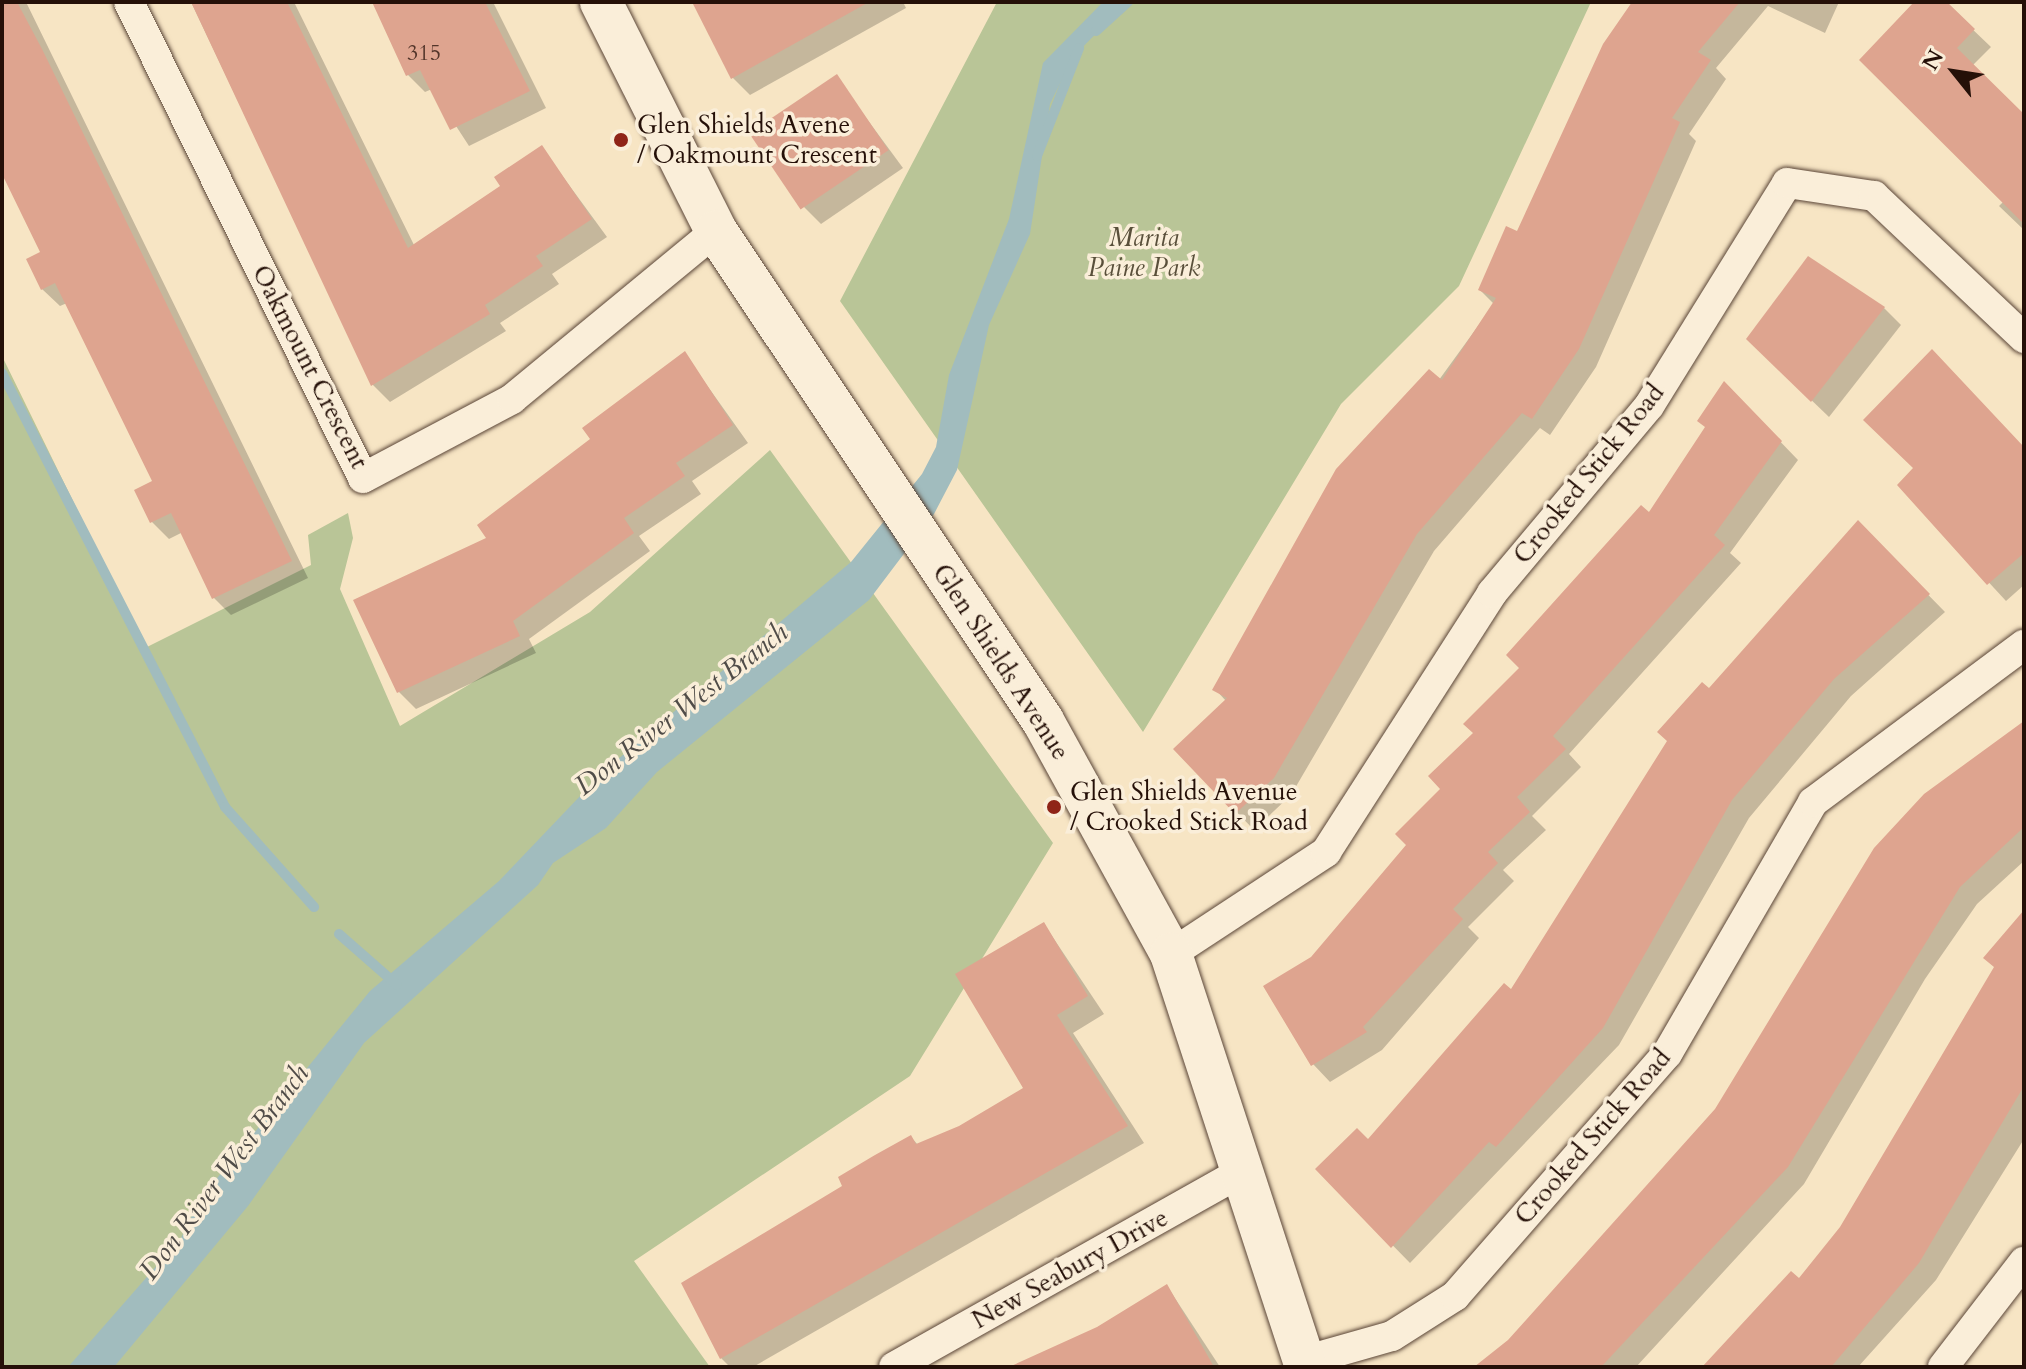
<!DOCTYPE html>
<html>
<head>
<meta charset="utf-8">
<style>
	body { margin:0 }
	#map { position:relative; width:2026px; height:1369px; overflow:hidden; background:#f7e5c4; font-family:Cardo,serif }
	div>[style] { position:absolute }
	.green>* { inset:0; background:#b9c597 }
	.water>* { inset:0; background:#a1bcbe }
	.shadow>* { inset:0; background:#0003 }
	.stream>* { height:10px; margin:-5px; padding:0 5px; transform-origin:5px; border-radius:5px; background:#a1bcbe }
	.building>* { inset:0; background:#dea48f; transform-origin:0 0 }
	.roads { filter:drop-shadow(0 0 2px #5a4537) drop-shadow(0 0 2px #5a4537) }
	.street>* { height:30px; margin:-15px; padding:0 15px; transform-origin:15px; border-radius:15px; background:#faeed9 }
	.secondary>* { height:42px; margin:-21px; padding:0 21px; transform-origin:21px; border-radius:21px; background:#faeed9 }
	.dots>* { width:22px; height:22px; translate:-50% -50%; box-sizing:border-box; border:4px solid #faeed9; border-radius:50% }
	span { translate:-50% -50%; white-space:nowrap; text-align:center; line-height:1.15; -webkit-text-stroke:7px #faeed9; paint-order:stroke }
	.number-label { font-size:22px; color:#53352a }
	.number-label span { -webkit-text-stroke-width:0 }
	.poi-label { font-size:26px; color:#251008 }
	.left { translate:0 -50%; text-align:left }
	.park-label { font-size:26px; color:#594f3a; font-style:italic }
	.street-label { font-size:26px; color:#251008 }
	.water-label { font-size:28px; color:#504c48; font-style:italic }
	.frame { position:absolute; inset:0; border:4px solid #251008; pointer-events:none }
	.north { position:absolute; left:1914px; top:32px; width:80px; height:80px; -webkit-text-stroke:6px #faeed9; paint-order:stroke; rotate:300deg; font-size:22px; font-weight:700; line-height:32px; text-align:center; color:#251008 }
	.north::after { content:''; display:block; margin:auto; width:28px; height:36px; background:#251008; clip-path:polygon(50% 0,100% 100%,50% 72%,0 100%) }
</style>
</head>
<body>
<div id="map">
	<div class="green">
		<i style="clip-path:polygon(997px 2px,1591px 2px,1459px 286px,1341px 404px,1143px 732px,840px 301px)"></i>
		<i style="clip-path:polygon(2px 356px,145px 648px,311px 565px,308px 535px,348px 513px,353px 538px,340px 589px,400px 726px,590px 612px,770px 450px,1053px 843px,910px 1076px,634px 1261px,710px 1367px,2px 1367px)"></i>
	</div>
	<div class="water">
		<i style="clip-path:polygon(1103px 2px,1127px 2px,1073px 57px,1050px 104px,1030px 234px,989px 325px,957px 470px,934px 514px,869px 600px,657px 772px,606px 828px,553px 863px,538px 885px,364px 1043px,248px 1206px,114px 1367px,68px 1367px,181px 1238px,200px 1199px,370px 991px,499px 881px,604px 771px,851px 562px,922px 474px,936px 447px,949px 375px,1009px 219px,1043px 63px)"></i>
	</div>
	<div class="shadow">
		<i style="clip-path:polygon(2px 2px,26px 2px,308px 578px,231px 615px,214px 598px,183px 532px,169px 539px,152px 522px,154px 482px,67px 303px,60px 306px,42px 289px,43px 253px,2px 168px)"></i>
		<i style="clip-path:polygon(191px 2px,294px 2px,415px 247px,502px 186px,542px 148px,607px 237px,552px 274px,559px 284px,500px 323px,506px 331px,390px 402px,373px 385px)"></i>
		<i style="clip-path:polygon(373px 2px,493px 2px,546px 108px,469px 146px,432px 89px,425px 92px,408px 75px)"></i>
		<i style="clip-path:polygon(694px 2px,903px 2px,906px 8px,750px 95px,733px 78px)"></i>
		<i style="clip-path:polygon(1634px 2px,1839px 2px,1825px 33px,1768px 6px,1716px 68px,1726px 79px,1689px 134px,1696px 141px,1596px 367px,1550px 435px,1540px 428px,1434px 551px,1291px 795px,1254px 830px,1176px 749px,1226px 701px,1215px 689px,1494px 304px,1480px 290px,1518px 234px)"></i>
		<i style="clip-path:polygon(1916px 2px,1944px 2px,1991px 47px,1972px 66px,2024px 117px,2024px 230px,1999px 206px,2004px 201px)"></i>
		<i style="clip-path:polygon(836px 77px,903px 168px,821px 224px,804px 207px)"></i>
		<i style="clip-path:polygon(1884px 308px,1901px 325px,1829px 417px,1748px 339px)"></i>
		<i style="clip-path:polygon(684px 353px,748px 443px,692px 481px,701px 494px,639px 536px,650px 551px,529px 639px,536px 653px,416px 709px,399px 692px,489px 539px)"></i>
		<i style="clip-path:polygon(1725px 384px,1798px 460px,1730px 553px,1741px 563px,1569px 754px,1581px 767px,1532px 816px,1546px 830px,1503px 870px,1514px 881px,1468px 927px,1479px 938px,1382px 1050px,1330px 1082px,1313px 1064px,1312px 959px,1409px 845px,1522px 668px,1649px 515px,1707px 428px)"></i>
		<i style="clip-path:polygon(2024px 448px,2024px 585px,2006px 601px,1899px 485px)"></i>
		<i style="clip-path:polygon(1858px 523px,1945px 612px,1851px 696px,1749px 818px,1619px 1045px,1410px 1263px,1318px 1169px,1368px 1141px,1512px 992px,1710px 691px)"></i>
		<i style="clip-path:polygon(2024px 726px,2024px 861px,1977px 904px,1925px 979px,1804px 1184px,1636px 1367px,1476px 1367px,1510px 1342px,1716px 1110px,1876px 849px)"></i>
		<i style="clip-path:polygon(2024px 922px,2024px 1139px,1936px 1280px,1858px 1367px,1706px 1367px,1792px 1274px,1800px 1281px,1842px 1229px)"></i>
		<i style="clip-path:polygon(1044px 924px,1104px 1014px,1073px 1033px,1144px 1143px,753px 1367px,730px 1367px,721px 1358px,845px 1186px,911px 1137px,918px 1145px,960px 1128px,1025px 1089px)"></i>
		<i style="clip-path:polygon(1167px 1286px,1220px 1367px,1031px 1367px)"></i>
	</div>
	<div class="stream">
		<i style="left:1096px;top:31px;width:43px;rotate:-42.2deg"></i>
		<i style="left:1037px;top:156px;width:116px;rotate:-68.7deg"></i>
		<i style="left:2px;top:373px;width:488px;rotate:62.8deg"></i>
		<i style="left:225px;top:807px;width:134px;rotate:48.3deg"></i>
		<i style="left:339px;top:934px;width:77px;rotate:41.3deg"></i>
	</div>
	<div class="building">
		<i style="clip-path:polygon(2px 2px,17px 2px,42px 49px,292px 561px,212px 599px,171px 513px,150px 523px,134px 490px,152px 481px,55px 283px,41px 290px,26px 259px,40px 252px,2px 174px)"></i>
		<i style="clip-path:polygon(191px 2px,287px 2px,408px 248px,500px 186px,494px 177px,542px 145px,592px 219px,536px 256px,543px 266px,485px 305px,490px 314px,371px 386px)"></i>
		<i style="clip-path:polygon(372px 2px,485px 2px,530px 91px,450px 130px,420px 70px,406px 76px)"></i>
		<i style="clip-path:polygon(692px 2px,869px 2px,731px 79px)"></i>
		<i style="clip-path:polygon(1632px 2px,1740px 2px,1698px 52px,1711px 60px,1672px 118px,1680px 122px,1579px 349px,1532px 419px,1522px 413px,1417px 534px,1274px 778px,1235px 814px,1173px 749px,1227px 698px,1212px 690px,1336px 469px,1429px 369px,1442px 380px,1496px 298px,1478px 290px,1506px 226px,1517px 231px,1603px 44px)"></i>
		<i style="clip-path:polygon(1914px 2px,1947px 2px,1975px 29px,1957px 48px,2024px 114px,2024px 224px,1859px 60px)"></i>
		<i style="left:837px;top:74px;width:92px;height:106px;rotate:56deg"></i>
		<i style="clip-path:polygon(1808px 256px,1885px 307px,1811px 402px,1746px 339px)"></i>
		<i style="clip-path:polygon(1932px 349px,2024px 447px,2024px 553px,1987px 585px,1897px 485px,1913px 468px,1863px 420px)"></i>
		<i style="clip-path:polygon(685px 351px,733px 425px,676px 463px,685px 476px,624px 518px,634px 533px,513px 621px,520px 636px,397px 693px,353px 600px,486px 538px,477px 525px,590px 439px,582px 428px)"></i>
		<i style="clip-path:polygon(1724px 381px,1782px 441px,1714px 535px,1725px 545px,1553px 736px,1566px 749px,1517px 797px,1530px 812px,1488px 852px,1498px 863px,1453px 909px,1463px 919px,1363px 1027px,1367px 1032px,1311px 1066px,1263px 986px,1311px 957px,1406px 845px,1395px 834px,1440px 789px,1428px 776px,1473px 733px,1463px 724px,1519px 668px,1506px 655px,1641px 505px,1649px 512px,1705px 427px,1697px 421px)"></i>
		<i style="clip-path:polygon(1858px 520px,1930px 594px,1834px 679px,1732px 800px,1603px 1028px,1496px 1147px,1489px 1142px,1391px 1248px,1315px 1169px,1357px 1128px,1368px 1139px,1504px 983px,1511px 989px,1667px 741px,1657px 732px,1702px 682px,1709px 688px)"></i>
		<i style="clip-path:polygon(2024px 721px,2024px 827px,1960px 887px,1788px 1167px,1601px 1367px,1474px 1367px,1508px 1340px,1715px 1109px,1874px 848px,1924px 794px)"></i>
		<i style="clip-path:polygon(2024px 910px,2024px 1086px,1919px 1263px,1831px 1367px,1702px 1367px,1791px 1271px,1799px 1278px,1840px 1227px,1994px 967px,1983px 958px)"></i>
		<i style="clip-path:polygon(1044px 922px,1088px 996px,1057px 1015px,1128px 1126px,720px 1359px,681px 1283px,842px 1186px,838px 1177px,875px 1155px,911px 1135px,916px 1144px,959px 1126px,1023px 1088px,955px 974px)"></i>
		<i style="clip-path:polygon(1167px 1284px,1214px 1367px,1009px 1367px,1097px 1327px)"></i>
	</div>
	<div class="roads">
		<div class="street">
			<i style="left:129px;top:2px;width:530px;rotate:63.82deg"></i>
			<i style="left:363px;top:478px;width:169px;rotate:-27.9deg"></i>
			<i style="left:512px;top:399px;width:264px;rotate:-39.5deg"></i>
			<i style="left:1171px;top:954px;width:186px;rotate:-33.3deg"></i>
			<i style="left:1326px;top:852px;width:308px;rotate:-57.3deg"></i>
			<i style="left:1492px;top:593px;width:244px;rotate:-50deg"></i>
			<i style="left:1649px;top:406px;width:262px;rotate:-58.2deg"></i>
			<i style="left:1787px;top:183px;width:88px;rotate:8.5deg"></i>
			<i style="left:1874px;top:196px;width:207px;rotate:43.4deg"></i>
			<i style="left:1304px;top:1361px;width:91px;rotate:-15.9deg"></i>
			<i style="left:1392px;top:1336px;width:75px;rotate:-32.4deg"></i>
			<i style="left:1455px;top:1296px;width:322px;rotate:-48.8deg"></i>
			<i style="left:1667px;top:1054px;width:291px;rotate:-59.9deg"></i>
			<i style="left:1813px;top:802px;width:263px;rotate:-36.7deg"></i>
			<i style="left:894px;top:1367px;width:403px;rotate:-29.3deg"></i>
			<i style="left:1943px;top:1367px;width:133px;rotate:-52.4deg"></i>
		</div>
		<div class="secondary">
			<i style="left:601px;top:2px;width:256px;rotate:63.3deg"></i>
			<i style="left:716px;top:231px;width:589px;rotate:56.28deg"></i>
			<i style="left:1043px;top:721px;width:266px;rotate:61.2deg"></i>
			<i style="left:1171px;top:954px;width:435px;rotate:71.9deg"></i>
		</div>
	</div>
	<div class="dots">
		<i style="left:621px;top:140px;background:#8f2418"></i>
		<i style="left:1054px;top:807px;background:#8f2418"></i>
	</div>
	<div class="number-label">
		<span style="left:424px;top:54px">315</span>
	</div>
	<div class="poi-label">
		<span class="left" style="left:637px;top:140px">Glen Shields Avene<br>/ Oakmount Crescent</span>
		<span class="left" style="left:1070px;top:807px">Glen Shields Avenue<br>/ Crooked Stick Road</span>
	</div>
	<div class="park-label">
		<span style="left:1144px;top:253px">Marita<br>Paine Park</span>
	</div>
	<div class="street-label">
		<span style="left:310px;top:367px;rotate:63deg">Oakmount Crescent</span>
		<span style="left:1589px;top:474px;rotate:-51deg">Crooked Stick Road</span>
		<span style="left:1001px;top:662px;rotate:57deg">Glen Shields Avenue</span>
		<span style="left:1593px;top:1137px;rotate:-49deg">Crooked Stick Road</span>
		<span style="left:1070px;top:1269px;rotate:-29deg">New Seabury Drive</span>
	</div>
	<div class="water-label">
		<span style="left:681px;top:709px;rotate:-38deg">Don River West Branch</span>
		<span style="left:224px;top:1172px;rotate:-53deg">Don River West Branch</span>
	</div>
	<div class="frame"></div>
	<div class="north">N</div>
</div>
</body>
</html>
